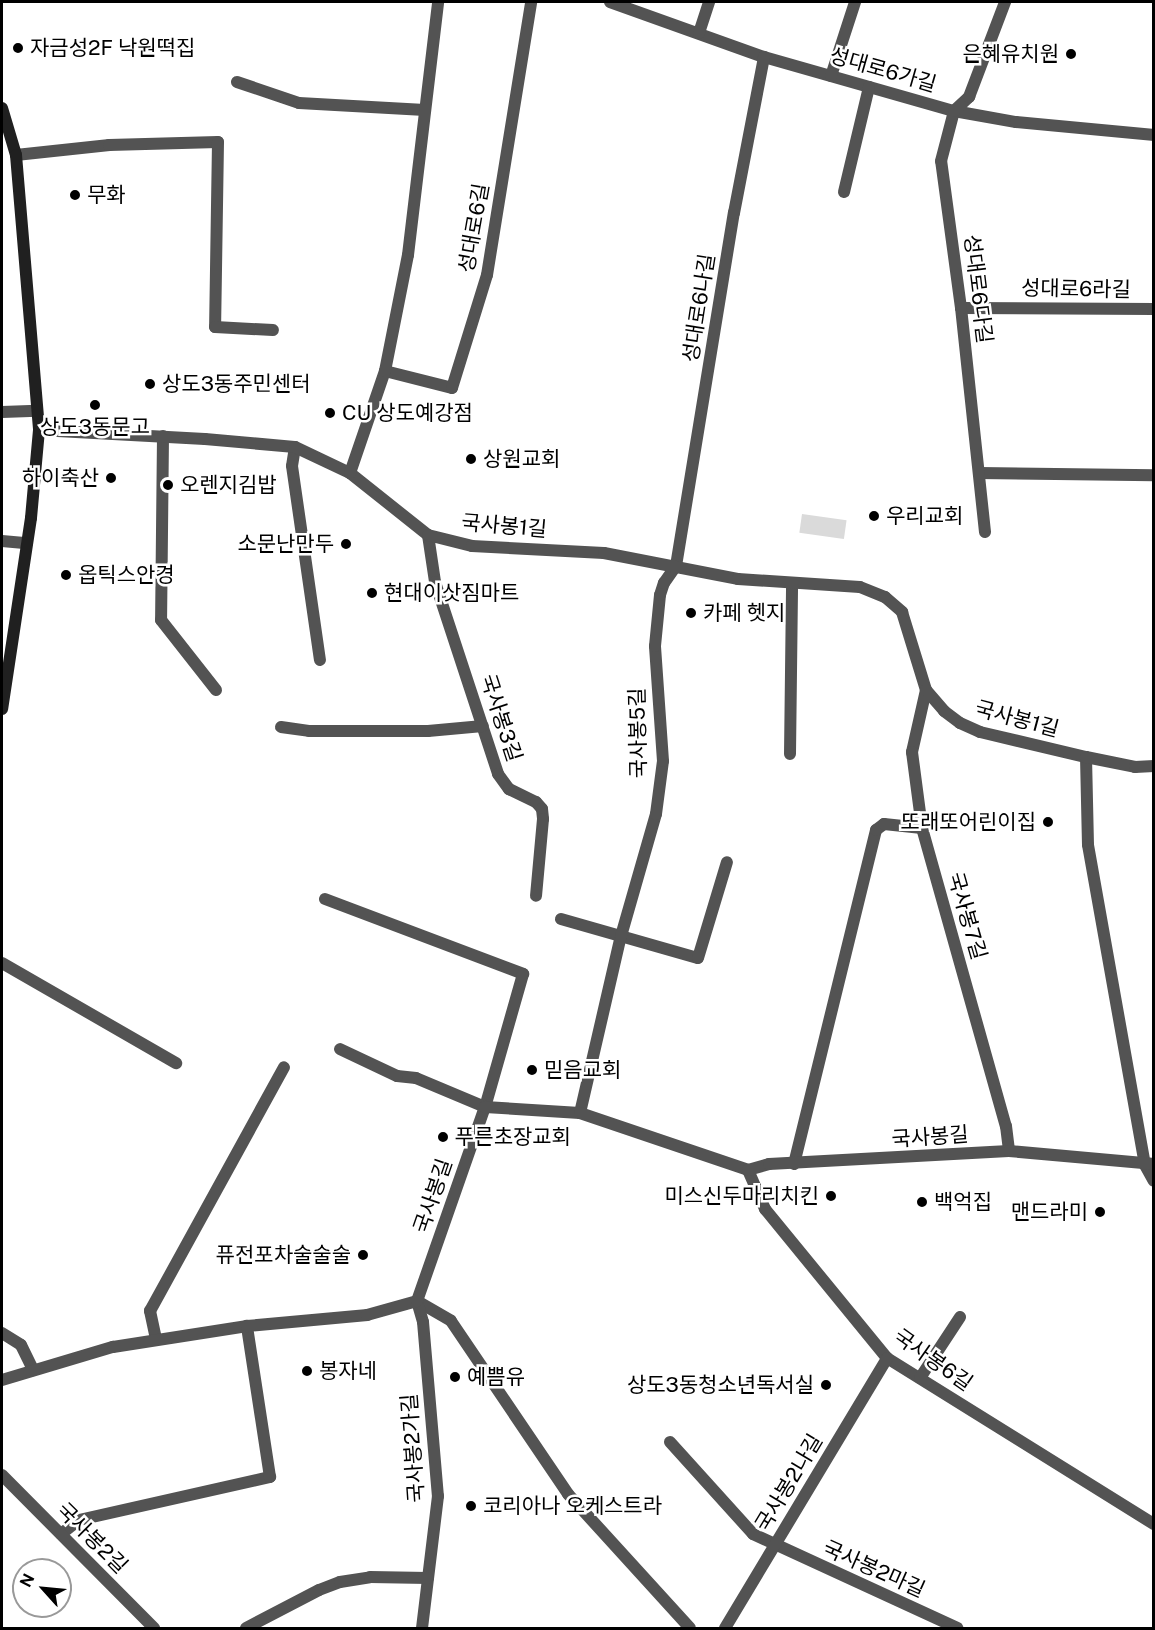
<!DOCTYPE html>
<html>
<head>
<meta charset="utf-8">
<style>
	body { margin:0 }
	#map { position:relative; width:1155px; height:1630px; overflow:hidden; background:#fff; font-family:"Public Sans","Noto Sans KR",sans-serif }
	div>[style] { position:absolute }
	.green>* { inset:0; background:#dadada; transform-origin:0 0 }
	.lane>* { height:12px; margin:-6px; padding:0 6px; transform-origin:6px; border-radius:6px; background:#535353 }
	.street>* { height:12px; margin:-6px; padding:0 6px; transform-origin:6px; border-radius:6px; background:#535353 }
	.secondary>* { height:12px; margin:-6px; padding:0 6px; transform-origin:6px; border-radius:6px; background:#202020 }
	.dots>* { width:16px; height:16px; translate:-50% -50%; box-sizing:border-box; border:3px solid #fff; border-radius:50% }
	span { translate:-50% -50%; white-space:nowrap; text-align:center; line-height:1.15; -webkit-text-stroke:5px #fff; paint-order:stroke }
	.poi-label { font-size:21px; color:#000 }
	.left { translate:0 -50%; text-align:left }
	.right { translate:-100% -50%; text-align:right }
	.street-label { font-size:21px; color:#000 }
	.frame { position:absolute; inset:0; border:3px solid #000; pointer-events:none }
	.north { position:absolute; left:12px; top:1558px; width:60px; height:60px; box-sizing:border-box; background:#fff; border:2px solid #999; border-radius:50%; rotate:297deg; font-size:16px; font-weight:700; line-height:24px; text-align:center; color:#000 }
	.north::after { content:''; display:block; margin:auto; width:21px; height:27px; background:#000; clip-path:polygon(50% 0,100% 100%,50% 72%,0 100%) }
</style>
</head>
<body>
<div id="map">
	<div class="green">
		<i style="left:802px;top:514px;width:45px;height:19px;rotate:8deg"></i>
	</div>
	<div class="lane">
		<i style="left:610px;top:2px;width:164px;rotate:19.7deg"></i>
		<i style="left:764px;top:57px;width:198px;rotate:15.9deg"></i>
		<i style="left:954px;top:111px;width:63px;rotate:10.1deg"></i>
		<i style="left:1016px;top:122px;width:139px;rotate:5.4deg"></i>
		<i style="left:699px;top:33px;width:33px;rotate:-72deg"></i>
		<i style="left:831px;top:76px;width:78px;rotate:-72deg"></i>
		<i style="left:237px;top:82px;width:65px;rotate:18.7deg"></i>
		<i style="left:299px;top:103px;width:126px;rotate:3.2deg"></i>
		<i style="left:16px;top:155px;width:94px;rotate:-6.1deg"></i>
		<i style="left:109px;top:145px;width:109px;rotate:-1.6deg"></i>
		<i style="left:218px;top:142px;width:185px;rotate:90.9deg"></i>
		<i style="left:215px;top:327px;width:58px;rotate:3deg"></i>
		<i style="left:844px;top:192px;width:108px;rotate:-76.6deg"></i>
		<i style="left:961px;top:308px;width:193px;rotate:0.3deg"></i>
		<i style="left:385px;top:371px;width:69px;rotate:14.2deg"></i>
		<i style="left:452px;top:388px;width:118px;rotate:-72.8deg"></i>
		<i style="left:487px;top:275px;width:277px;rotate:-80.8deg"></i>
		<i style="left:2px;top:412px;width:35px;rotate:-2deg"></i>
		<i style="left:163px;top:436px;width:184px;rotate:90.6deg"></i>
		<i style="left:161px;top:620px;width:89px;rotate:51.8deg"></i>
		<i style="left:295px;top:447px;width:19px;rotate:99deg"></i>
		<i style="left:292px;top:466px;width:196px;rotate:81.8deg"></i>
		<i style="left:979px;top:473px;width:175px;rotate:0.7deg"></i>
		<i style="left:985px;top:532px;width:225px;rotate:-96.1deg"></i>
		<i style="left:961px;top:308px;width:148px;rotate:-97.7deg"></i>
		<i style="left:941px;top:161px;width:52px;rotate:-75.4deg"></i>
		<i style="left:954px;top:111px;width:21px;rotate:-43deg"></i>
		<i style="left:969px;top:97px;width:102px;rotate:-69.2deg"></i>
		<i style="left:428px;top:535px;width:48px;rotate:81.5deg"></i>
		<i style="left:435px;top:582px;width:202px;rotate:71.8deg"></i>
		<i style="left:498px;top:774px;width:19px;rotate:54deg"></i>
		<i style="left:509px;top:789px;width:30px;rotate:26deg"></i>
		<i style="left:536px;top:802px;width:9px;rotate:49deg"></i>
		<i style="left:542px;top:809px;width:10px;rotate:84deg"></i>
		<i style="left:543px;top:819px;width:77px;rotate:95.2deg"></i>
		<i style="left:2px;top:541px;width:25px;rotate:5deg"></i>
		<i style="left:926px;top:690px;width:64px;rotate:102.7deg"></i>
		<i style="left:912px;top:752px;width:77px;rotate:82.5deg"></i>
		<i style="left:922px;top:828px;width:310px;rotate:74.3deg"></i>
		<i style="left:1006px;top:1126px;width:25px;rotate:83deg"></i>
		<i style="left:281px;top:727px;width:28px;rotate:8deg"></i>
		<i style="left:309px;top:731px;width:119px"></i>
		<i style="left:428px;top:731px;width:55px;rotate:-5.2deg"></i>
		<i style="left:790px;top:754px;width:169px;rotate:-89.3deg"></i>
		<i style="left:1086px;top:757px;width:88px;rotate:88.7deg"></i>
		<i style="left:1088px;top:845px;width:325px;rotate:79.9deg"></i>
		<i style="left:325px;top:899px;width:212px;rotate:20.7deg"></i>
		<i style="left:523px;top:974px;width:138px;rotate:105.9deg"></i>
		<i style="left:485px;top:1107px;width:75px;rotate:-157.2deg"></i>
		<i style="left:416px;top:1078px;width:19px;rotate:-174deg"></i>
		<i style="left:397px;top:1076px;width:63px;rotate:-154.7deg"></i>
		<i style="left:561px;top:919px;width:142px;rotate:15.9deg"></i>
		<i style="left:698px;top:958px;width:100px;rotate:-73.2deg"></i>
		<i style="left:2px;top:963px;width:201px;rotate:29.9deg"></i>
		<i style="left:580px;top:1113px;width:182px;rotate:-77deg"></i>
		<i style="left:621px;top:936px;width:127px;rotate:-74deg"></i>
		<i style="left:656px;top:814px;width:53px;rotate:-82.5deg"></i>
		<i style="left:663px;top:761px;width:115px;rotate:-94deg"></i>
		<i style="left:655px;top:646px;width:51px;rotate:-84.4deg"></i>
		<i style="left:660px;top:595px;width:13px;rotate:-72deg"></i>
		<i style="left:664px;top:583px;width:21px;rotate:-55deg"></i>
		<i style="left:676px;top:566px;width:358px;rotate:-80.7deg"></i>
		<i style="left:734px;top:213px;width:159px;rotate:-79.1deg"></i>
		<i style="left:794px;top:1164px;width:344px;rotate:-76.2deg"></i>
		<i style="left:876px;top:830px;width:10px;rotate:-37deg"></i>
		<i style="left:884px;top:824px;width:38px;rotate:6deg"></i>
		<i style="left:748px;top:1170px;width:43px;rotate:66.4deg"></i>
		<i style="left:765px;top:1209px;width:193px;rotate:50.7deg"></i>
		<i style="left:887px;top:1358px;width:314px;rotate:31.9deg"></i>
		<i style="left:417px;top:1301px;width:39px;rotate:30deg"></i>
		<i style="left:451px;top:1321px;width:209px;rotate:55.9deg"></i>
		<i style="left:568px;top:1494px;width:181px;rotate:47.7deg"></i>
		<i style="left:417px;top:1301px;width:22px;rotate:74deg"></i>
		<i style="left:423px;top:1322px;width:175px;rotate:85.1deg"></i>
		<i style="left:438px;top:1496px;width:133px;rotate:96.9deg"></i>
		<i style="left:2px;top:1333px;width:22px;rotate:32deg"></i>
		<i style="left:21px;top:1345px;width:28px;rotate:64deg"></i>
		<i style="left:156px;top:1339px;width:29px;rotate:-102deg"></i>
		<i style="left:150px;top:1311px;width:278px;rotate:-61.2deg"></i>
		<i style="left:920px;top:1378px;width:73px;rotate:-56.7deg"></i>
		<i style="left:670px;top:1442px;width:124px;rotate:47.9deg"></i>
		<i style="left:753px;top:1534px;width:225px;rotate:24.7deg"></i>
		<i style="left:61px;top:1534px;width:23px;rotate:-38deg"></i>
		<i style="left:79px;top:1520px;width:196px;rotate:-12.7deg"></i>
		<i style="left:270px;top:1477px;width:153px;rotate:-98.7deg"></i>
		<i style="left:246px;top:1628px;width:82px;rotate:-27.5deg"></i>
		<i style="left:319px;top:1590px;width:22px;rotate:-21deg"></i>
		<i style="left:340px;top:1582px;width:30px;rotate:-9deg"></i>
		<i style="left:370px;top:1577px;width:58px;rotate:1deg"></i>
		<i style="left:725px;top:1628px;width:315px;rotate:-59deg"></i>
	</div>
	<div class="street">
		<i style="left:39px;top:430px;width:166px;rotate:3.1deg"></i>
		<i style="left:205px;top:439px;width:90px;rotate:5.1deg"></i>
		<i style="left:295px;top:447px;width:61px;rotate:25.3deg"></i>
		<i style="left:350px;top:473px;width:100px;rotate:38.5deg"></i>
		<i style="left:428px;top:535px;width:45px;rotate:14deg"></i>
		<i style="left:472px;top:546px;width:132px;rotate:3deg"></i>
		<i style="left:604px;top:553px;width:136px;rotate:11deg"></i>
		<i style="left:738px;top:579px;width:122px;rotate:3.8deg"></i>
		<i style="left:860px;top:587px;width:27px;rotate:22deg"></i>
		<i style="left:885px;top:597px;width:23px;rotate:41deg"></i>
		<i style="left:902px;top:612px;width:82px;rotate:72.9deg"></i>
		<i style="left:926px;top:690px;width:28px;rotate:49deg"></i>
		<i style="left:944px;top:711px;width:20px;rotate:37deg"></i>
		<i style="left:960px;top:723px;width:22px;rotate:24deg"></i>
		<i style="left:980px;top:732px;width:109px;rotate:13.3deg"></i>
		<i style="left:1086px;top:757px;width:50px;rotate:11.5deg"></i>
		<i style="left:1135px;top:767px;width:19px;rotate:-3deg"></i>
		<i style="left:350px;top:473px;width:108px;rotate:-71.1deg"></i>
		<i style="left:385px;top:371px;width:118px;rotate:-78.8deg"></i>
		<i style="left:408px;top:255px;width:255px;rotate:-83.2deg"></i>
		<i style="left:1145px;top:1165px;width:18px;rotate:61deg"></i>
		<i style="left:2px;top:1380px;width:116px;rotate:-16.6deg"></i>
		<i style="left:113px;top:1347px;width:136px;rotate:-8.9deg"></i>
		<i style="left:247px;top:1326px;width:121px;rotate:-5.2deg"></i>
		<i style="left:367px;top:1315px;width:52px;rotate:-15.6deg"></i>
		<i style="left:417px;top:1301px;width:206px;rotate:-70.7deg"></i>
		<i style="left:485px;top:1107px;width:95px;rotate:3.6deg"></i>
		<i style="left:580px;top:1113px;width:177px;rotate:18.7deg"></i>
		<i style="left:748px;top:1170px;width:22px;rotate:-16deg"></i>
		<i style="left:769px;top:1164px;width:240px;rotate:-3.1deg"></i>
		<i style="left:1009px;top:1151px;width:146px;rotate:5.1deg"></i>
		<i style="left:2px;top:1475px;width:216px;rotate:45.2deg"></i>
	</div>
	<div class="secondary">
		<i style="left:2px;top:108px;width:49px;rotate:73.4deg"></i>
		<i style="left:16px;top:155px;width:276px;rotate:85.2deg"></i>
		<i style="left:39px;top:430px;width:88px;rotate:95.2deg"></i>
		<i style="left:31px;top:518px;width:193px;rotate:98.6deg"></i>
	</div>
	<div class="dots">
		<i style="left:18px;top:48px;background:#000"></i>
		<i style="left:1071px;top:54px;background:#000"></i>
		<i style="left:75px;top:195px;background:#000"></i>
		<i style="left:150px;top:384px;background:#000"></i>
		<i style="left:95px;top:405px;background:#000"></i>
		<i style="left:330px;top:413px;background:#000"></i>
		<i style="left:471px;top:459px;background:#000"></i>
		<i style="left:111px;top:478px;background:#000"></i>
		<i style="left:168px;top:485px;background:#000"></i>
		<i style="left:874px;top:516px;background:#000"></i>
		<i style="left:346px;top:544px;background:#000"></i>
		<i style="left:66px;top:575px;background:#000"></i>
		<i style="left:372px;top:593px;background:#000"></i>
		<i style="left:691px;top:613px;background:#000"></i>
		<i style="left:1048px;top:822px;background:#000"></i>
		<i style="left:532px;top:1070px;background:#000"></i>
		<i style="left:443px;top:1137px;background:#000"></i>
		<i style="left:831px;top:1196px;background:#000"></i>
		<i style="left:922px;top:1202px;background:#000"></i>
		<i style="left:1100px;top:1212px;background:#000"></i>
		<i style="left:363px;top:1255px;background:#000"></i>
		<i style="left:307px;top:1371px;background:#000"></i>
		<i style="left:455px;top:1377px;background:#000"></i>
		<i style="left:826px;top:1385px;background:#000"></i>
		<i style="left:471px;top:1506px;background:#000"></i>
	</div>
	<div class="poi-label">
		<span class="left" style="left:30px;top:48px">자금성2F 낙원떡집</span>
		<span class="right" style="left:1059px;top:54px">은혜유치원</span>
		<span class="left" style="left:87px;top:195px">무화</span>
		<span class="left" style="left:162px;top:384px">상도3동주민센터</span>
		<span class="left" style="left:342px;top:413px">CU 상도예강점</span>
		<span style="left:95px;top:427px">상도3동문고</span>
		<span class="left" style="left:483px;top:459px">상원교회</span>
		<span class="right" style="left:99px;top:478px">하이축산</span>
		<span class="left" style="left:180px;top:485px">오렌지김밥</span>
		<span class="left" style="left:886px;top:516px">우리교회</span>
		<span class="right" style="left:334px;top:544px">소문난만두</span>
		<span class="left" style="left:78px;top:575px">옵틱스안경</span>
		<span class="left" style="left:384px;top:593px">현대이삿짐마트</span>
		<span class="left" style="left:703px;top:613px">카페 헷지</span>
		<span class="right" style="left:1036px;top:822px">또래또어린이집</span>
		<span class="left" style="left:544px;top:1070px">믿음교회</span>
		<span class="left" style="left:455px;top:1137px">푸른초장교회</span>
		<span class="right" style="left:819px;top:1196px">미스신두마리치킨</span>
		<span class="left" style="left:934px;top:1202px">백억집</span>
		<span class="right" style="left:1088px;top:1212px">맨드라미</span>
		<span class="right" style="left:351px;top:1255px">퓨전포차술술술</span>
		<span class="left" style="left:319px;top:1371px">봉자네</span>
		<span class="left" style="left:467px;top:1377px">예쁨유</span>
		<span class="right" style="left:814px;top:1385px">상도3동청소년독서실</span>
		<span class="left" style="left:483px;top:1506px">코리아나 오케스트라</span>
	</div>
	<div class="street-label">
		<span style="left:883px;top:70px;rotate:16deg">성대로6가길</span>
		<span style="left:474px;top:228px;rotate:-80deg">성대로6길</span>
		<span style="left:978px;top:289px;rotate:83deg">성대로6다길</span>
		<span style="left:1076px;top:289px;rotate:1deg">성대로6라길</span>
		<span style="left:699px;top:308px;rotate:-81deg">성대로6나길</span>
		<span style="left:504px;top:526px;rotate:5deg">국사봉1길</span>
		<span style="left:501px;top:718px;rotate:72deg">국사봉3길</span>
		<span style="left:1017px;top:719px;rotate:15deg">국사봉1길</span>
		<span style="left:638px;top:733px;rotate:-91deg">국사봉5길</span>
		<span style="left:967px;top:916px;rotate:74deg">국사봉7길</span>
		<span style="left:930px;top:1137px;rotate:-4deg">국사봉길</span>
		<span style="left:433px;top:1196px;rotate:-71deg">국사봉길</span>
		<span style="left:933px;top:1360px;rotate:35deg">국사봉6길</span>
		<span style="left:413px;top:1448px;rotate:-94deg">국사봉2가길</span>
		<span style="left:789px;top:1483px;rotate:-59deg">국사봉2나길</span>
		<span style="left:92px;top:1538px;rotate:45deg">국사봉2길</span>
		<span style="left:874px;top:1569px;rotate:24deg">국사봉2마길</span>
	</div>
	<div class="frame"></div>
	<div class="north">N</div>
</div>
</body>
</html>
